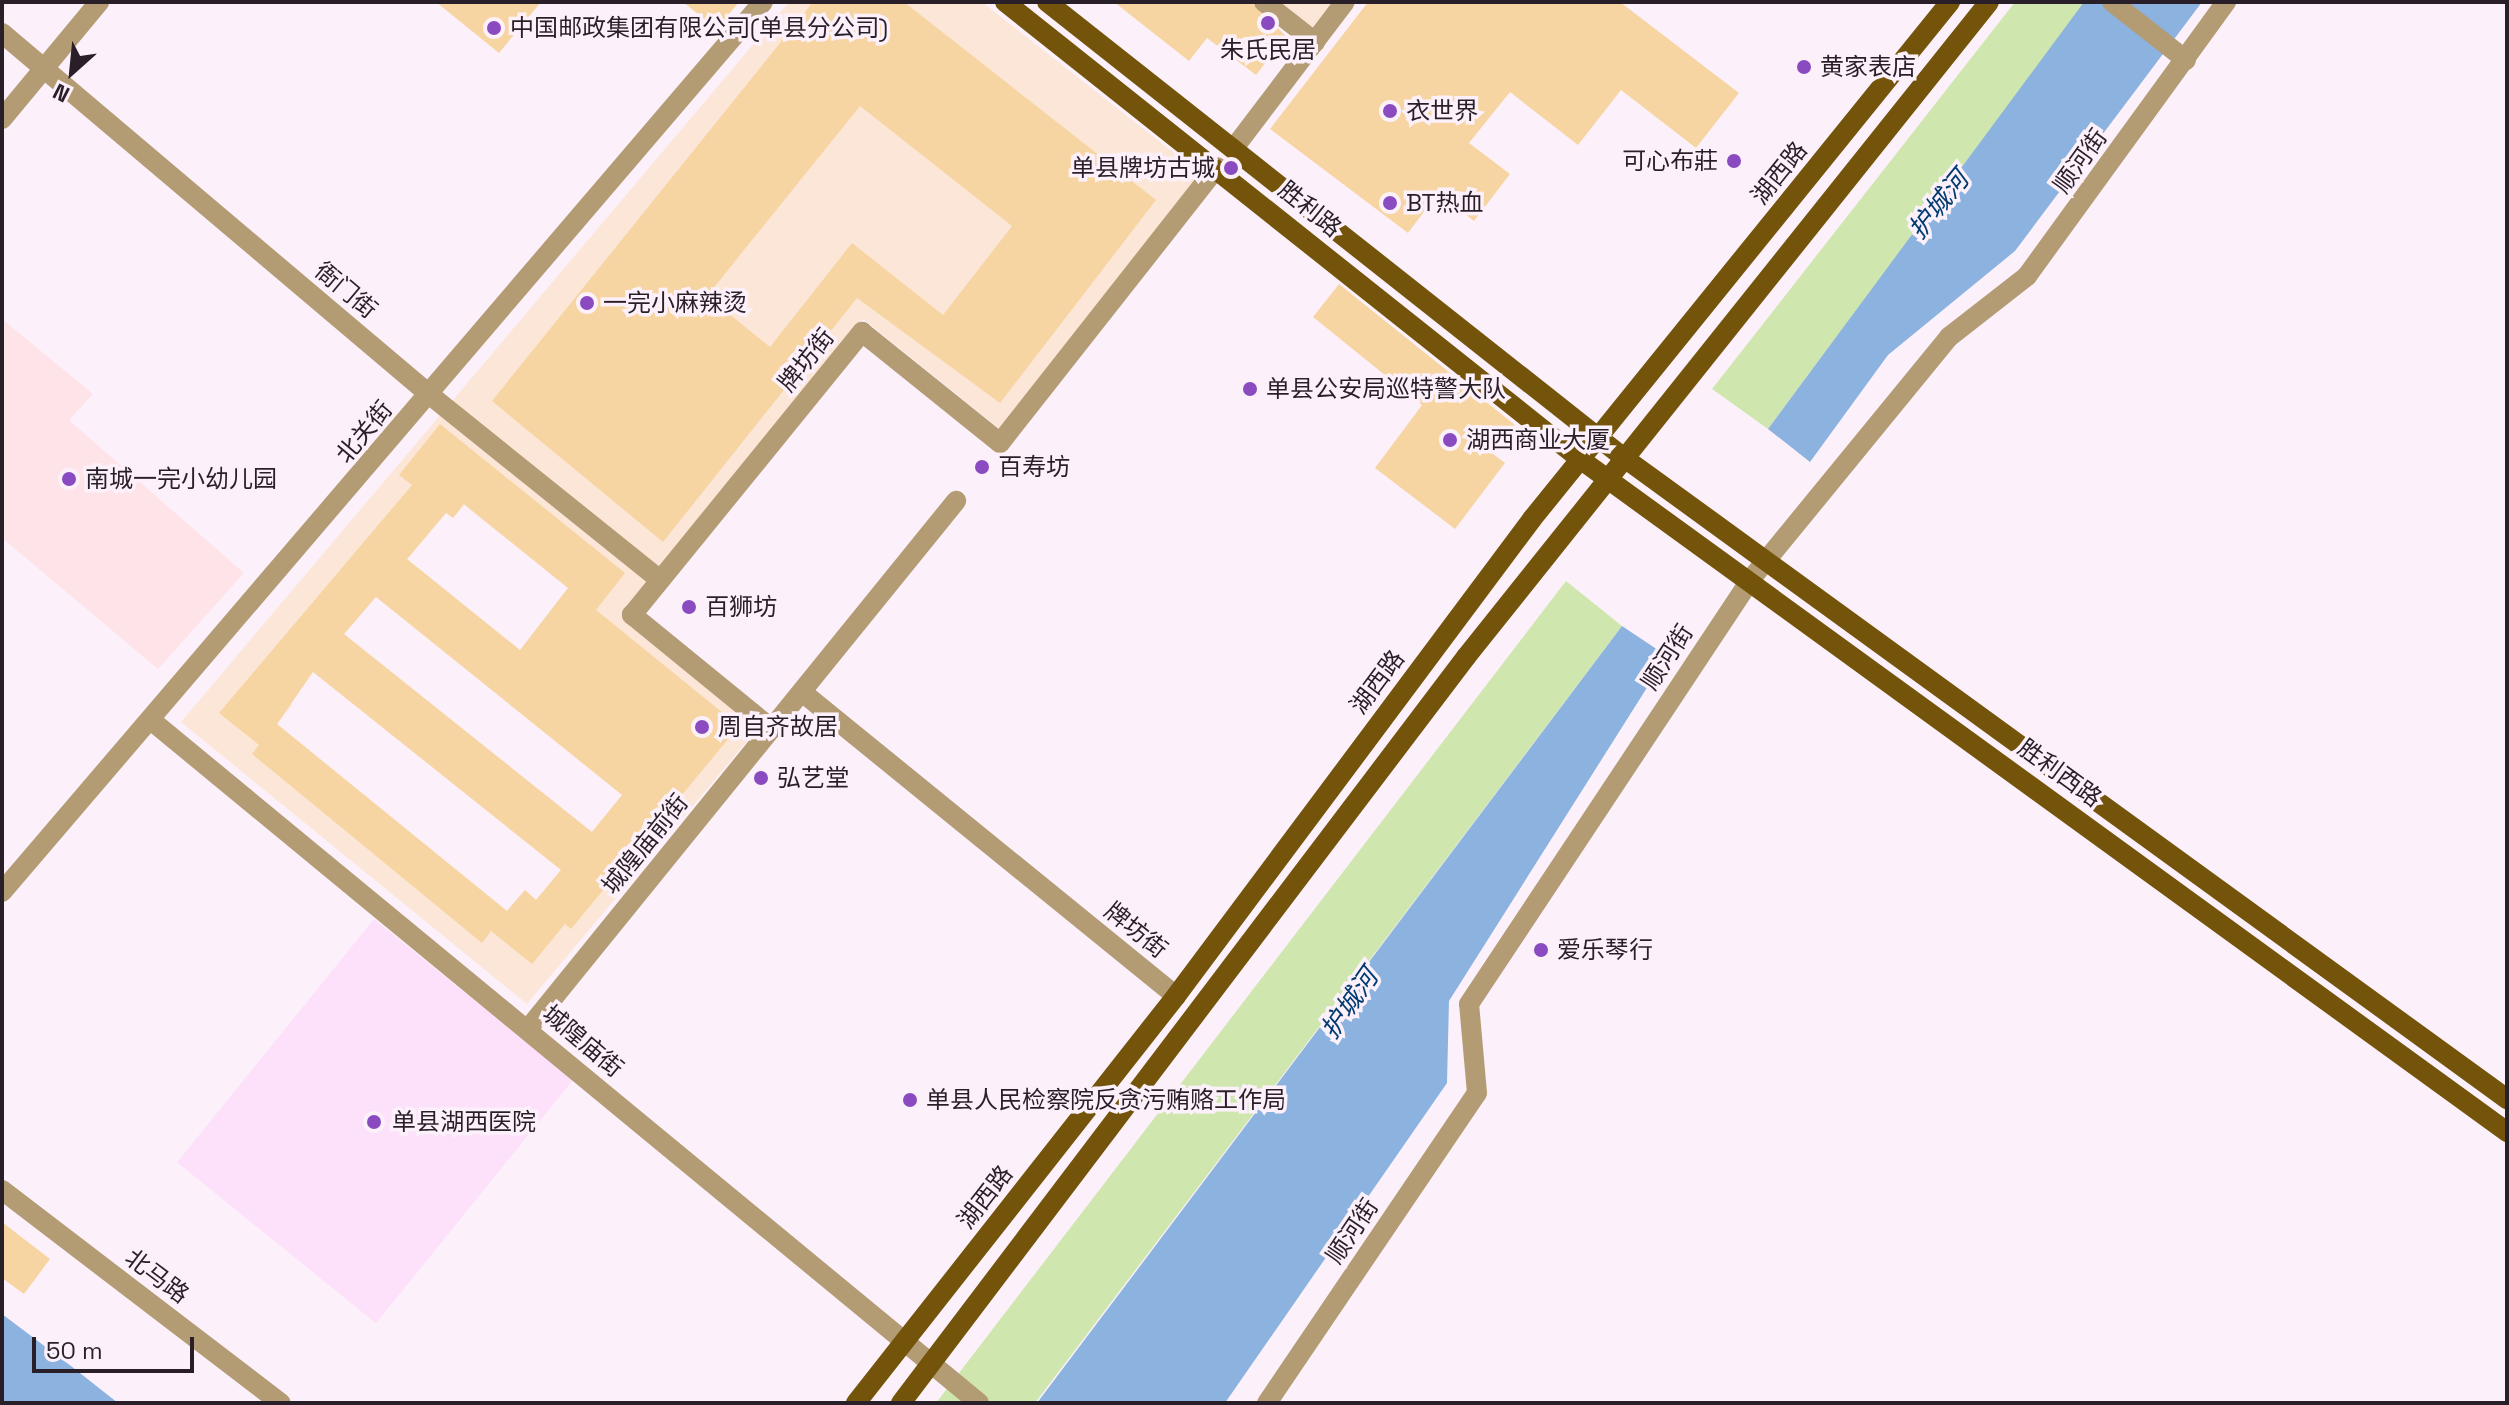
<!DOCTYPE html>
<html>
<head>
<meta charset="utf-8">
<style>
	body { margin:0 }
	#map { position:relative; width:2509px; height:1405px; overflow:hidden; background:#fcf1fb; font-family:"Space Grotesk","Noto Sans SC",sans-serif }
	div>[style] { position:absolute }
	.commercial>* { inset:0; background:#fbe6d8 }
	.built>* { inset:0; background:#fde1fa; transform-origin:0 0 }
	.education>* { inset:0; background:#fee3e8 }
	.green>* { inset:0; background:#d0e6af }
	.water>* { inset:0; background:#8cb3df }
	.building>* { inset:0; background:#f7d5a2 }
	.minor>* { height:20px; margin:-10px; padding:0 10px; transform-origin:10px; border-radius:10px; background:#b39c74 }
	.major>* { height:20px; margin:-10px; padding:0 10px; transform-origin:10px; border-radius:10px; background:#74540a }
	.dots>* { width:22px; height:22px; translate:-50% -50%; box-sizing:border-box; border:4px solid #fcf1fb; border-radius:50% }
	span { translate:-50% -50%; white-space:nowrap; text-align:center; line-height:1.15; -webkit-text-stroke:7px #fcf1fb; paint-order:stroke }
	.poi-label { font-size:24px; color:#291f28 }
	.left { translate:0 -50%; text-align:left }
	.right { translate:-100% -50%; text-align:right }
	.street-label { font-size:24px; color:#291f28 }
	.water-label { font-size:26px; color:#013b70; font-style:italic }
	.frame { position:absolute; inset:0; border:4px solid #291f28; pointer-events:none }
	.north { position:absolute; left:32px; top:32px; width:80px; height:80px; -webkit-text-stroke:6px #fcf1fb; paint-order:stroke; rotate:207deg; font-size:22px; font-weight:700; line-height:32px; text-align:center; color:#291f28 }
	.north::after { content:''; display:block; margin:auto; width:28px; height:36px; background:#291f28; clip-path:polygon(50% 0,100% 100%,50% 72%,0 100%) }
	.scale { position:absolute; left:32px; top:1337px; width:162px; height:36px; box-sizing:border-box; border:4px solid #291f28; border-top:0; padding-left:10px; font-size:24px; line-height:28px; white-space:nowrap; color:#291f28; -webkit-text-stroke:6px #fcf1fb; paint-order:stroke }
</style>
</head>
<body>
<div id="map">
	<div class="commercial">
		<i style="clip-path:polygon(evenodd,789px 2px,982px 2px,1201px 174px,1001px 430px,863px 319px,620px 615px,758px 728px,527px 1004px,181px 722px,789px 2px,412px 485px,453px 518px,464px 505px,568px 588px,535px 631px,659px 729px,661px 747px,536px 900px,525px 890px,507px 911px,277px 724px,292px 705px,288px 701px,430px 532px,396px 504px,412px 485px)"></i>
		<i style="clip-path:polygon(1264px 2px,1345px 2px,1315px 42px)"></i>
	</div>
	<div class="built">
		<i style="left:374px;top:919px;width:256px;height:313px;rotate:39deg"></i>
	</div>
	<div class="education">
		<i style="clip-path:polygon(2px 319px,93px 394px,69px 420px,244px 573px,158px 669px,2px 538px)"></i>
	</div>
	<div class="green">
		<i style="clip-path:polygon(2015px 2px,2085px 2px,1768px 429px,1712px 389px)"></i>
		<i style="clip-path:polygon(1566px 581px,1622px 626px,1035px 1403px,936px 1403px)"></i>
	</div>
	<div class="water">
		<i style="clip-path:polygon(2084px 2px,2202px 2px,2015px 251px,1888px 355px,1810px 462px,1768px 429px)"></i>
		<i style="clip-path:polygon(1622px 626px,1667px 656px,1449px 1001px,1447px 1083px,1225px 1403px,1037px 1403px)"></i>
		<i style="clip-path:polygon(2px 1314px,71px 1366px,118px 1403px,2px 1403px)"></i>
	</div>
	<div class="building">
		<i style="clip-path:polygon(436px 2px,541px 2px,499px 53px)"></i>
		<i style="clip-path:polygon(683px 2px,739px 2px,717px 29px)"></i>
		<i style="clip-path:polygon(evenodd,813px 2px,904px 2px,1156px 200px,1000px 403px,857px 298px,663px 542px,492px 401px,813px 2px,860px 106px,1012px 226px,943px 315px,852px 243px,770px 347px,707px 296px,860px 106px)"></i>
		<i style="clip-path:polygon(1114px 2px,1251px 2px,1286px 36px,1256px 75px,1207px 38px,1189px 61px)"></i>
		<i style="clip-path:polygon(1368px 2px,1620px 2px,1739px 93px,1696px 148px,1621px 90px,1578px 145px,1510px 92px,1469px 143px,1510px 174px,1474px 221px,1438px 193px,1408px 233px,1270px 129px)"></i>
		<i style="clip-path:polygon(1339px 284px,1515px 425px,1493px 454px,1505px 463px,1455px 529px,1375px 468px,1422px 405px,1313px 317px)"></i>
		<i style="clip-path:polygon(evenodd,440px 424px,625px 573px,596px 610px,739px 726px,571px 929px,565px 924px,532px 964px,491px 931px,482px 943px,252px 754px,259px 745px,219px 713px,412px 485px,399px 475px,440px 424px,464px 504px,568px 588px,520px 650px,407px 559px,446px 513px,453px 518px,464px 504px,440px 424px,376px 597px,622px 795px,592px 832px,344px 634px,376px 597px,440px 424px,313px 672px,561px 870px,536px 900px,525px 890px,507px 911px,277px 724px,313px 672px)"></i>
		<i style="clip-path:polygon(2px 1222px,50px 1259px,24px 1294px,2px 1278px)"></i>
	</div>
	<div class="minor">
		<i style="left:1264px;top:2px;width:65px;rotate:38.1deg"></i>
		<i style="left:2112px;top:2px;width:94px;rotate:38.1deg"></i>
		<i style="left:2px;top:33px;width:561px;rotate:40.22deg"></i>
		<i style="left:430px;top:395px;width:295px;rotate:38.8deg"></i>
		<i style="left:2px;top:119px;width:152px;rotate:-50.3deg"></i>
		<i style="left:1234px;top:148px;width:183px;rotate:-52.8deg"></i>
		<i style="left:802px;top:692px;width:482px;rotate:39.1deg"></i>
		<i style="left:152px;top:721px;width:1072px;rotate:39.51deg"></i>
		<i style="left:772px;top:729px;width:181px;rotate:-140.8deg"></i>
		<i style="left:632px;top:615px;width:365px;rotate:-50.9deg"></i>
		<i style="left:862px;top:332px;width:177px;rotate:38.8deg"></i>
		<i style="left:1000px;top:443px;width:351px;rotate:-51.8deg"></i>
		<i style="left:2px;top:892px;width:1171px;rotate:-49.47deg"></i>
		<i style="left:528px;top:1029px;width:680px;rotate:-50.97deg"></i>
		<i style="left:2px;top:1190px;width:351px;rotate:37.4deg"></i>
		<i style="left:1267px;top:1403px;width:374px;rotate:-55.9deg"></i>
		<i style="left:1477px;top:1093px;width:89px;rotate:-95.1deg"></i>
		<i style="left:1469px;top:1004px;width:510px;rotate:-56.43deg"></i>
		<i style="left:1751px;top:579px;width:313px;rotate:-50.7deg"></i>
		<i style="left:1949px;top:337px;width:99px;rotate:-38deg"></i>
		<i style="left:2027px;top:276px;width:339px;rotate:-54deg"></i>
	</div>
	<div class="major">
		<i style="left:1005px;top:2px;width:734px;rotate:38.48deg"></i>
		<i style="left:1580px;top:459px;width:1146px;rotate:35.98deg"></i>
		<i style="left:1047px;top:2px;width:734px;rotate:38.31deg"></i>
		<i style="left:1623px;top:457px;width:1093px;rotate:35.99deg"></i>
		<i style="left:856px;top:1403px;width:518px;rotate:-51.82deg"></i>
		<i style="left:1176px;top:996px;width:595px;rotate:-53.26deg"></i>
		<i style="left:1532px;top:519px;width:665px;rotate:-51.04deg"></i>
		<i style="left:901px;top:1403px;width:936px;rotate:-52.86deg"></i>
		<i style="left:1466px;top:657px;width:838px;rotate:-51.39deg"></i>
	</div>
	<div class="dots">
		<i style="left:1268px;top:23px;background:#8a4bc0"></i>
		<i style="left:494px;top:28px;background:#8a4bc0"></i>
		<i style="left:1804px;top:67px;background:#8a4bc0"></i>
		<i style="left:1390px;top:111px;background:#8a4bc0"></i>
		<i style="left:1734px;top:161px;background:#8a4bc0"></i>
		<i style="left:1231px;top:168px;background:#8a4bc0"></i>
		<i style="left:1390px;top:203px;background:#8a4bc0"></i>
		<i style="left:587px;top:303px;background:#8a4bc0"></i>
		<i style="left:1250px;top:389px;background:#8a4bc0"></i>
		<i style="left:1450px;top:440px;background:#8a4bc0"></i>
		<i style="left:982px;top:467px;background:#8a4bc0"></i>
		<i style="left:69px;top:479px;background:#8a4bc0"></i>
		<i style="left:689px;top:607px;background:#8a4bc0"></i>
		<i style="left:702px;top:727px;background:#8a4bc0"></i>
		<i style="left:761px;top:778px;background:#8a4bc0"></i>
		<i style="left:1541px;top:950px;background:#8a4bc0"></i>
		<i style="left:910px;top:1100px;background:#8a4bc0"></i>
		<i style="left:374px;top:1122px;background:#8a4bc0"></i>
	</div>
	<div class="poi-label">
		<span class="left" style="left:510px;top:28px">中国邮政集团有限公司(单县分公司)</span>
		<span style="left:1268px;top:50px">朱氏民居</span>
		<span class="left" style="left:1820px;top:67px">黄家表店</span>
		<span class="left" style="left:1406px;top:111px">衣世界</span>
		<span class="right" style="left:1718px;top:161px">可心布莊</span>
		<span class="right" style="left:1215px;top:168px">单县牌坊古城</span>
		<span class="left" style="left:1406px;top:203px">BT热血</span>
		<span class="left" style="left:603px;top:303px">一完小麻辣烫</span>
		<span class="left" style="left:1266px;top:389px">单县公安局巡特警大队</span>
		<span class="left" style="left:1466px;top:440px">湖西商业大厦</span>
		<span class="left" style="left:998px;top:467px">百寿坊</span>
		<span class="left" style="left:85px;top:479px">南城一完小幼儿园</span>
		<span class="left" style="left:705px;top:607px">百狮坊</span>
		<span class="left" style="left:718px;top:727px">周自齐故居</span>
		<span class="left" style="left:777px;top:778px">弘艺堂</span>
		<span class="left" style="left:1557px;top:950px">爱乐琴行</span>
		<span class="left" style="left:926px;top:1100px">单县人民检察院反贪污贿赂工作局</span>
		<span class="left" style="left:392px;top:1122px">单县湖西医院</span>
	</div>
	<div class="street-label">
		<span style="left:2080px;top:161px;rotate:-54deg">顺河街</span>
		<span style="left:1779px;top:173px;rotate:-51deg">湖西路</span>
		<span style="left:1310px;top:209px;rotate:39deg">胜利路</span>
		<span style="left:346px;top:290px;rotate:40deg">衙门街</span>
		<span style="left:806px;top:360px;rotate:-51deg">牌坊街</span>
		<span style="left:364px;top:432px;rotate:-50deg">北关街</span>
		<span style="left:1667px;top:657px;rotate:-57deg">顺河街</span>
		<span style="left:1377px;top:682px;rotate:-53deg">湖西路</span>
		<span style="left:2060px;top:773px;rotate:36deg">胜利西路</span>
		<span style="left:645px;top:844px;rotate:-51deg">城隍庙前街</span>
		<span style="left:1136px;top:930px;rotate:39deg">牌坊街</span>
		<span style="left:583px;top:1041px;rotate:40deg">城隍庙街</span>
		<span style="left:985px;top:1197px;rotate:-52deg">湖西路</span>
		<span style="left:1352px;top:1231px;rotate:-56deg">顺河街</span>
		<span style="left:157px;top:1276px;rotate:37deg">北马路</span>
	</div>
	<div class="water-label">
		<span style="left:1939px;top:205px;rotate:-51deg">护城河</span>
		<span style="left:1350px;top:1004px;rotate:-55deg">护城河</span>
	</div>
	<div class="frame"></div>
	<div class="north">N</div>
	<div class="scale">50 m</div>
</div>
</body>
</html>
